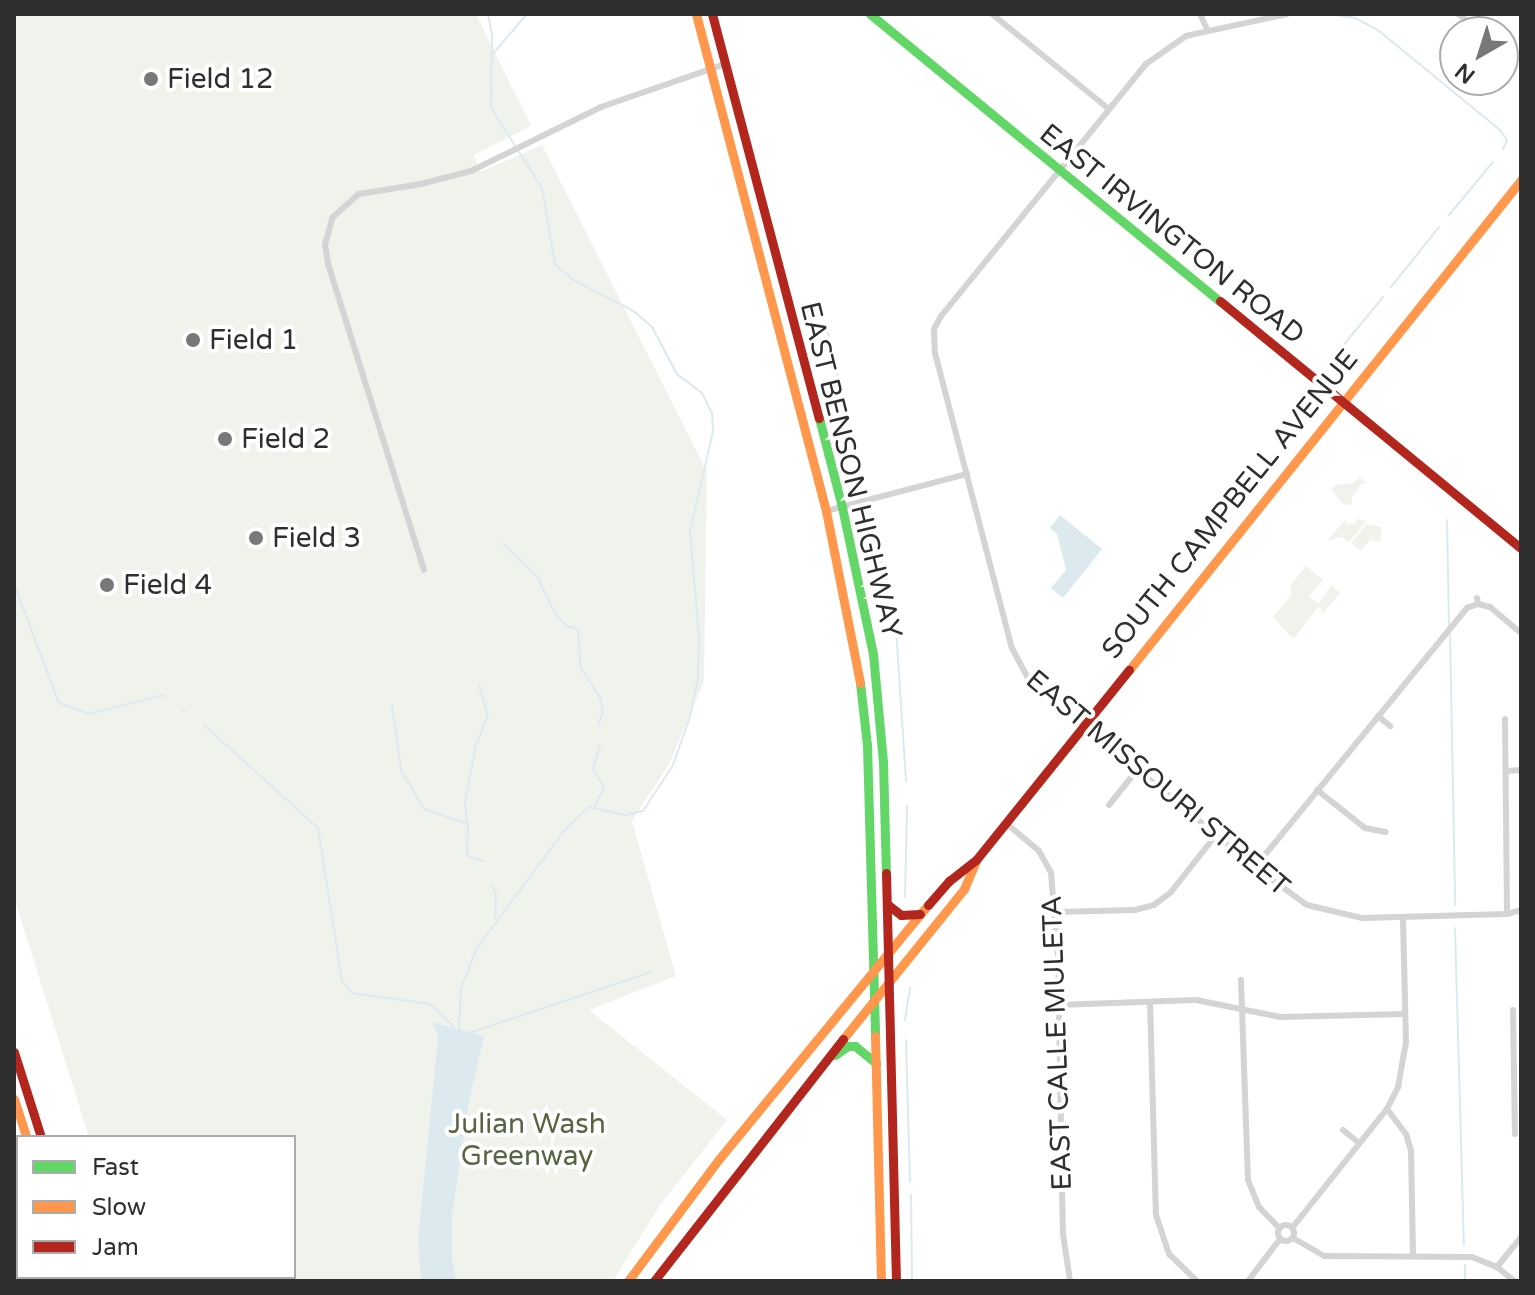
<!DOCTYPE html>
<html>
<head>
<meta charset="utf-8">
<style>
	body { margin:0 }
	#map { position:relative; width:1535px; height:1295px; overflow:hidden; background:#fff; font-family:"Varela Round",sans-serif }
	div>[style] { position:absolute }
	.green>* { inset:0; background:#f0f2ec }
	.water>* { inset:0; background:#dceaef }
	.stream>* { height:2px; margin:-1px; padding:0 1px; transform-origin:1px; border-radius:1px; background:#dceaef }
	.street>* { height:6px; margin:-3px; padding:0 3px; transform-origin:3px; border-radius:3px; background:#d4d4d4 }
	.street>.ring { margin:-3px; padding:0; box-sizing:content-box; background:none; border:6px solid #d4d4d4; border-radius:50% }
	.fast>* { height:9px; margin:-4.5px; padding:0 4.5px; transform-origin:4.5px; border-radius:4.5px; background:#63d668 }
	.slow>* { height:9px; margin:-4.5px; padding:0 4.5px; transform-origin:4.5px; border-radius:4.5px; background:#ff974d }
	.jam>* { height:9px; margin:-4.5px; padding:0 4.5px; transform-origin:4.5px; border-radius:4.5px; background:#b3261e }
	.dots>* { width:22px; height:22px; translate:-50% -50%; box-sizing:border-box; border:4px solid #fff; border-radius:50% }
	span { translate:-50% -50%; white-space:nowrap; text-align:center; line-height:1.15; -webkit-text-stroke:8px #fff; paint-order:stroke }
	.poi-label { font-size:28px; color:#2f2f2f }
	.left { translate:0 -50%; text-align:left }
	.street-label { font-size:28px; color:#2f2f2f }
	.park-label { font-size:28px; color:#576641 }
	.frame { position:absolute; inset:0; border:16px solid #2f2f2f; pointer-events:none }
	.legend { position:absolute; left:16px; top:1135px; width:280px; height:144px; box-sizing:border-box; background:#fff; border:2px solid #acacac; margin:0; padding:10px 14px; list-style:none; font-size:24px; color:#2f2f2f }
	.legend li { display:flex; align-items:center; gap:16px; height:40px }
	.legend b { width:40px; border:2px solid #acacac }
	.north { position:absolute; left:1439px; top:16px; width:80px; height:80px; box-sizing:border-box; background:#fff; border:2px solid #acacac; border-radius:50%; rotate:219deg; font-size:22px; font-weight:700; line-height:32px; text-align:center; color:#2f2f2f }
	.north::after { content:''; display:block; margin:auto; width:28px; height:36px; background:#787878; clip-path:polygon(50% 0,100% 100%,50% 72%,0 100%) }
</style>
</head>
<body>
<div id="map">
	<div class="green">
		<i style="clip-path:polygon(14px 14px,476px 14px,531px 126px,474px 155px,480px 172px,542px 145px,707px 472px,704px 681px,669px 764px,632px 821px,676px 976px,589px 1010px,727px 1120px,660px 1205px,613px 1281px,135px 1281px,133px 1277px,294px 1277px,294px 1137px,89px 1137px,14px 897px)"></i>
		<i style="clip-path:polygon(1359px 477px,1368px 484px,1362px 483px,1352px 497px,1352px 504px,1344px 505px,1331px 490px,1336px 485px,1353px 483px)"></i>
		<i style="clip-path:polygon(1346px 519px,1347px 524px,1357px 523px,1357px 519px,1366px 521px,1349px 542px,1341px 537px,1327px 541px)"></i>
		<i style="clip-path:polygon(1366px 524px,1381px 527px,1381px 541px,1371px 541px,1376px 532px,1361px 551px,1351px 543px)"></i>
		<i style="clip-path:polygon(1306px 566px,1323px 580px,1309px 596px,1319px 604px,1331px 585px,1340px 593px,1323px 613px,1319px 606px,1295px 637px,1291px 637px,1273px 617px,1291px 596px,1291px 585px)"></i>
	</div>
	<div class="water">
		<i style="clip-path:polygon(1060px 515px,1102px 549px,1063px 598px,1051px 588px,1066px 570px,1057px 534px,1050px 528px)"></i>
		<i style="clip-path:polygon(432px 1022px,484px 1036px,469px 1102px,452px 1215px,452px 1258px,456px 1281px,421px 1281px,418px 1240px,438px 1036px)"></i>
	</div>
	<div class="stream">
		<i style="left:1328px;top:14px;width:27px;rotate:8deg"></i>
		<i style="left:1355px;top:18px;width:27px;rotate:28deg"></i>
		<i style="left:1379px;top:31px;width:156px;rotate:39.3deg"></i>
		<i style="left:1500px;top:130px;width:12px;rotate:55deg"></i>
		<i style="left:1507px;top:140px;width:10px;rotate:114deg"></i>
		<i style="left:491px;top:56px;width:55px;rotate:-49.4deg"></i>
		<i style="left:1449px;top:215px;width:69px;rotate:-50.3deg"></i>
		<i style="left:1391px;top:287px;width:77px;rotate:-51.3deg"></i>
		<i style="left:827px;top:329px;width:163px;rotate:77.2deg"></i>
		<i style="left:1342px;top:360px;width:12px;rotate:-95deg"></i>
		<i style="left:1341px;top:348px;width:66px;rotate:-50.5deg"></i>
		<i style="left:870px;top:514px;width:116px;rotate:77deg"></i>
		<i style="left:896px;top:627px;width:155px;rotate:86.3deg"></i>
		<i style="left:1447px;top:520px;width:106px;rotate:88.9deg"></i>
		<i style="left:503px;top:544px;width:47px;rotate:43.3deg"></i>
		<i style="left:537px;top:576px;width:46px;rotate:64deg"></i>
		<i style="left:557px;top:617px;width:13px;rotate:42deg"></i>
		<i style="left:567px;top:626px;width:11px;rotate:15deg"></i>
		<i style="left:578px;top:629px;width:39px;rotate:86deg"></i>
		<i style="left:581px;top:668px;width:35px;rotate:57deg"></i>
		<i style="left:600px;top:697px;width:15px;rotate:79deg"></i>
		<i style="left:603px;top:712px;width:14px;rotate:111deg"></i>
		<i style="left:14px;top:584px;width:127px;rotate:69.3deg"></i>
		<i style="left:59px;top:703px;width:32px;rotate:20deg"></i>
		<i style="left:89px;top:714px;width:76px;rotate:-14.4deg"></i>
		<i style="left:163px;top:695px;width:5px;rotate:37deg"></i>
		<i style="left:1450px;top:633px;width:272px;rotate:88.9deg"></i>
		<i style="left:392px;top:705px;width:66px;rotate:82.1deg"></i>
		<i style="left:401px;top:770px;width:45px;rotate:59.5deg"></i>
		<i style="left:424px;top:809px;width:46px;rotate:18.8deg"></i>
		<i style="left:468px;top:824px;width:32px;rotate:92deg"></i>
		<i style="left:467px;top:856px;width:19px;rotate:16deg"></i>
		<i style="left:182px;top:709px;width:4px;rotate:34deg"></i>
		<i style="left:204px;top:725px;width:154px;rotate:42.1deg"></i>
		<i style="left:318px;top:828px;width:155px;rotate:81.1deg"></i>
		<i style="left:342px;top:981px;width:16px;rotate:50deg"></i>
		<i style="left:352px;top:993px;width:79px;rotate:8deg"></i>
		<i style="left:430px;top:1004px;width:35px;rotate:44deg"></i>
		<i style="left:594px;top:807px;width:22px;rotate:-63deg"></i>
		<i style="left:604px;top:787px;width:21px;rotate:-121deg"></i>
		<i style="left:593px;top:769px;width:25px;rotate:-74deg"></i>
		<i style="left:467px;top:822px;width:20px;rotate:-96deg"></i>
		<i style="left:465px;top:802px;width:58px;rotate:-79.1deg"></i>
		<i style="left:476px;top:745px;width:31px;rotate:-68deg"></i>
		<i style="left:488px;top:716px;width:33px;rotate:-106deg"></i>
		<i style="left:492px;top:884px;width:12px;rotate:70deg"></i>
		<i style="left:496px;top:895px;width:23px;rotate:92deg"></i>
		<i style="left:905px;top:897px;width:91px;rotate:-88.7deg"></i>
		<i style="left:1455px;top:928px;width:317px;rotate:88.4deg"></i>
		<i style="left:905px;top:1020px;width:33px;rotate:-81deg"></i>
		<i style="left:459px;top:1029px;width:41px;rotate:-87.2deg"></i>
		<i style="left:461px;top:988px;width:43px;rotate:-68.2deg"></i>
		<i style="left:477px;top:948px;width:146px;rotate:-53.4deg"></i>
		<i style="left:564px;top:831px;width:35px;rotate:-44deg"></i>
		<i style="left:589px;top:807px;width:37px;rotate:13deg"></i>
		<i style="left:625px;top:815px;width:18px;rotate:-13deg"></i>
		<i style="left:643px;top:811px;width:55px;rotate:-56.9deg"></i>
		<i style="left:673px;top:765px;width:51px;rotate:-70.5deg"></i>
		<i style="left:690px;top:717px;width:39px;rotate:-78deg"></i>
		<i style="left:698px;top:679px;width:42px;rotate:-88.6deg"></i>
		<i style="left:699px;top:637px;width:106px;rotate:-94.9deg"></i>
		<i style="left:690px;top:531px;width:103px;rotate:-77deg"></i>
		<i style="left:713px;top:431px;width:18px;rotate:-93deg"></i>
		<i style="left:712px;top:413px;width:22px;rotate:-117deg"></i>
		<i style="left:702px;top:393px;width:31px;rotate:-143deg"></i>
		<i style="left:677px;top:374px;width:53px;rotate:-118deg"></i>
		<i style="left:652px;top:327px;width:23px;rotate:-139deg"></i>
		<i style="left:635px;top:312px;width:71px;rotate:-152.4deg"></i>
		<i style="left:572px;top:279px;width:23px;rotate:-139deg"></i>
		<i style="left:555px;top:264px;width:77px;rotate:-99.7deg"></i>
		<i style="left:542px;top:188px;width:95px;rotate:-122.5deg"></i>
		<i style="left:491px;top:108px;width:73px;rotate:-89.2deg"></i>
		<i style="left:492px;top:35px;width:21px;rotate:-101deg"></i>
		<i style="left:466px;top:1034px;width:195px;rotate:-18.5deg"></i>
		<i style="left:906px;top:1040px;width:142px;rotate:88.4deg"></i>
		<i style="left:911px;top:1195px;width:86px;rotate:89.3deg"></i>
		<i style="left:1465px;top:1265px;width:16px;rotate:90deg"></i>
	</div>
	<div class="street">
		<i style="left:992px;top:14px;width:151px;rotate:39.1deg"></i>
		<i style="left:1200px;top:14px;width:17px;rotate:65deg"></i>
		<i style="left:1287px;top:14px;width:103px;rotate:167.7deg"></i>
		<i style="left:1186px;top:36px;width:49px;rotate:145deg"></i>
		<i style="left:1146px;top:64px;width:325px;rotate:129.1deg"></i>
		<i style="left:941px;top:316px;width:15px;rotate:118deg"></i>
		<i style="left:934px;top:329px;width:24px;rotate:88deg"></i>
		<i style="left:935px;top:353px;width:305px;rotate:75.4deg"></i>
		<i style="left:1012px;top:648px;width:36px;rotate:62deg"></i>
		<i style="left:1029px;top:680px;width:293px;rotate:39.6deg"></i>
		<i style="left:1255px;top:867px;width:64px;rotate:36.2deg"></i>
		<i style="left:1307px;top:905px;width:57px;rotate:13.3deg"></i>
		<i style="left:1362px;top:918px;width:145px;rotate:-1.6deg"></i>
		<i style="left:1507px;top:914px;width:15px;rotate:-16deg"></i>
		<i style="left:1458px;top:14px;width:29px;rotate:38deg"></i>
		<i style="left:1503px;top:50px;width:14px;rotate:39deg"></i>
		<i style="left:826px;top:511px;width:146px;rotate:-14.7deg"></i>
		<i style="left:424px;top:570px;width:322px;rotate:-107.4deg"></i>
		<i style="left:328px;top:263px;width:18px;rotate:-99deg"></i>
		<i style="left:325px;top:245px;width:28px;rotate:-75deg"></i>
		<i style="left:332px;top:218px;width:36px;rotate:-42deg"></i>
		<i style="left:359px;top:194px;width:63px;rotate:-9.2deg"></i>
		<i style="left:421px;top:184px;width:52px;rotate:-14.6deg"></i>
		<i style="left:471px;top:171px;width:145px;rotate:-26.2deg"></i>
		<i style="left:601px;top:107px;width:131px;rotate:-19.1deg"></i>
		<i style="left:1478px;top:604px;width:12px;rotate:14deg"></i>
		<i style="left:1490px;top:607px;width:40px;rotate:40deg"></i>
		<i style="left:1378px;top:716px;width:16px;rotate:40deg"></i>
		<i style="left:1505px;top:719px;width:195px;rotate:89.4deg"></i>
		<i style="left:1507px;top:771px;width:14px;rotate:-4deg"></i>
		<i style="left:1317px;top:790px;width:61px;rotate:38.4deg"></i>
		<i style="left:1365px;top:828px;width:21px;rotate:11deg"></i>
		<i style="left:1109px;top:805px;width:45px;rotate:-51.3deg"></i>
		<i style="left:1006px;top:823px;width:43px;rotate:40.3deg"></i>
		<i style="left:1039px;top:851px;width:25px;rotate:61deg"></i>
		<i style="left:1051px;top:873px;width:83px;rotate:85.2deg"></i>
		<i style="left:1058px;top:956px;width:278px;rotate:89deg"></i>
		<i style="left:1063px;top:1234px;width:48px;rotate:81.5deg"></i>
		<i style="left:1255px;top:867px;width:335px;rotate:-50.7deg"></i>
		<i style="left:1467px;top:608px;width:12px;rotate:-20deg"></i>
		<i style="left:1478px;top:604px;width:6px;rotate:-99deg"></i>
		<i style="left:1056px;top:912px;width:79px;rotate:-1.5deg"></i>
		<i style="left:1135px;top:910px;width:20px;rotate:-15deg"></i>
		<i style="left:1154px;top:905px;width:21px;rotate:-37deg"></i>
		<i style="left:1171px;top:892px;width:73px;rotate:-51.7deg"></i>
		<i style="left:1241px;top:980px;width:200px;rotate:88deg"></i>
		<i style="left:1248px;top:1180px;width:29px;rotate:68deg"></i>
		<i style="left:1259px;top:1207px;width:29px;rotate:46deg"></i>
		<i style="left:1150px;top:1002px;width:213px;rotate:88.4deg"></i>
		<i style="left:1156px;top:1215px;width:41px;rotate:71.6deg"></i>
		<i style="left:1169px;top:1254px;width:39px;rotate:44deg"></i>
		<i style="left:1058px;top:1005px;width:138px;rotate:-2.1deg"></i>
		<i style="left:1196px;top:1000px;width:86px;rotate:11.4deg"></i>
		<i style="left:1280px;top:1017px;width:125px;rotate:-1.4deg"></i>
		<i style="left:1513px;top:1010px;width:124px;rotate:89.1deg"></i>
		<i style="left:1387px;top:1109px;width:31px;rotate:53deg"></i>
		<i style="left:1406px;top:1134px;width:17px;rotate:73deg"></i>
		<i style="left:1411px;top:1150px;width:106px;rotate:88.9deg"></i>
		<i style="left:1343px;top:1130px;width:21px;rotate:39deg"></i>
		<i class="ring" style="left:1278px;top:1225px;width:10px;height:10px"></i>
		<i style="left:1292px;top:1228px;width:152px;rotate:-51.4deg"></i>
		<i style="left:1387px;top:1109px;width:25px;rotate:-63deg"></i>
		<i style="left:1398px;top:1087px;width:46px;rotate:-79.9deg"></i>
		<i style="left:1406px;top:1042px;width:125px;rotate:-91.4deg"></i>
		<i style="left:1293px;top:1238px;width:36px;rotate:30deg"></i>
		<i style="left:1324px;top:1256px;width:148px;rotate:0.4deg"></i>
		<i style="left:1472px;top:1257px;width:27px;rotate:22deg"></i>
		<i style="left:1497px;top:1267px;width:22px;rotate:39deg"></i>
		<i style="left:1497px;top:1267px;width:38px;rotate:-51deg"></i>
		<i style="left:1248px;top:1281px;width:53px;rotate:-52.7deg"></i>
	</div>
	<div class="fast">
		<i style="left:870px;top:14px;width:453px;rotate:39.4deg"></i>
		<i style="left:819px;top:418px;width:92px;rotate:75.5deg"></i>
		<i style="left:842px;top:507px;width:150px;rotate:78.1deg"></i>
		<i style="left:873px;top:654px;width:108px;rotate:84.7deg"></i>
		<i style="left:883px;top:762px;width:111px;rotate:88.5deg"></i>
		<i style="left:860px;top:683px;width:62px;rotate:83.6deg"></i>
		<i style="left:867px;top:745px;width:291px;rotate:88.4deg"></i>
		<i style="left:835px;top:1055px;width:16px;rotate:-35deg"></i>
		<i style="left:848px;top:1046px;width:7px"></i>
		<i style="left:855px;top:1046px;width:27px;rotate:39deg"></i>
	</div>
	<div class="slow">
		<i style="left:696px;top:14px;width:514px;rotate:75.34deg"></i>
		<i style="left:826px;top:511px;width:175px;rotate:78.8deg"></i>
		<i style="left:1129px;top:670px;width:628px;rotate:-51.34deg"></i>
		<i style="left:875px;top:1036px;width:245px;rotate:88.6deg"></i>
		<i style="left:843px;top:1039px;width:193px;rotate:-51.1deg"></i>
		<i style="left:964px;top:889px;width:30px;rotate:-67deg"></i>
		<i style="left:14px;top:1099px;width:40px;rotate:72deg"></i>
		<i style="left:71px;top:1277px;width:4px;rotate:63deg"></i>
		<i style="left:628px;top:1281px;width:152px;rotate:-53.3deg"></i>
		<i style="left:719px;top:1159px;width:329px;rotate:-50.6deg"></i>
	</div>
	<div class="jam">
		<i style="left:712px;top:14px;width:418px;rotate:75.2deg"></i>
		<i style="left:1220px;top:301px;width:389px;rotate:39.4deg"></i>
		<i style="left:886px;top:873px;width:408px;rotate:88.6deg"></i>
		<i style="left:887px;top:904px;width:18px;rotate:38deg"></i>
		<i style="left:901px;top:915px;width:19px;rotate:-3deg"></i>
		<i style="left:928px;top:905px;width:32px;rotate:-49deg"></i>
		<i style="left:949px;top:881px;width:34px;rotate:-38deg"></i>
		<i style="left:976px;top:860px;width:244px;rotate:-51.2deg"></i>
		<i style="left:14px;top:1052px;width:89px;rotate:72.4deg"></i>
		<i style="left:62px;top:1277px;width:4px;rotate:76deg"></i>
		<i style="left:86px;top:1277px;width:4px;rotate:76deg"></i>
		<i style="left:654px;top:1281px;width:307px;rotate:-52deg"></i>
	</div>
	<div class="dots">
		<i style="left:151px;top:79px;background:#787878"></i>
		<i style="left:193px;top:340px;background:#787878"></i>
		<i style="left:225px;top:439px;background:#787878"></i>
		<i style="left:256px;top:538px;background:#787878"></i>
		<i style="left:107px;top:585px;background:#787878"></i>
	</div>
	<div class="poi-label">
		<span class="left" style="left:167px;top:79px">Field 12</span>
		<span class="left" style="left:209px;top:340px">Field 1</span>
		<span class="left" style="left:241px;top:439px">Field 2</span>
		<span class="left" style="left:272px;top:538px">Field 3</span>
		<span class="left" style="left:123px;top:585px">Field 4</span>
	</div>
	<div class="street-label">
		<span style="left:1172px;top:234px;rotate:39deg">EAST IRVINGTON ROAD</span>
		<span style="left:851px;top:470px;rotate:76deg">EAST BENSON HIGHWAY</span>
		<span style="left:1230px;top:504px;rotate:-51deg">SOUTH CAMPBELL AVENUE</span>
		<span style="left:1158px;top:783px;rotate:40deg">EAST MISSOURI STREET</span>
		<span style="left:1057px;top:1043px;rotate:-92deg">EAST CALLE MULETA</span>
	</div>
	<div class="park-label">
		<span style="left:527px;top:1140px">Julian Wash<br>Greenway</span>
	</div>
	<div class="frame"></div>
	<ul class="legend">
	<li><b style="height:10px;background:#63d668"></b>Fast</li>
	<li><b style="height:10px;background:#ff974d"></b>Slow</li>
	<li><b style="height:10px;background:#b3261e"></b>Jam</li>
	</ul>
	<div class="north">N</div>
</div>
</body>
</html>
